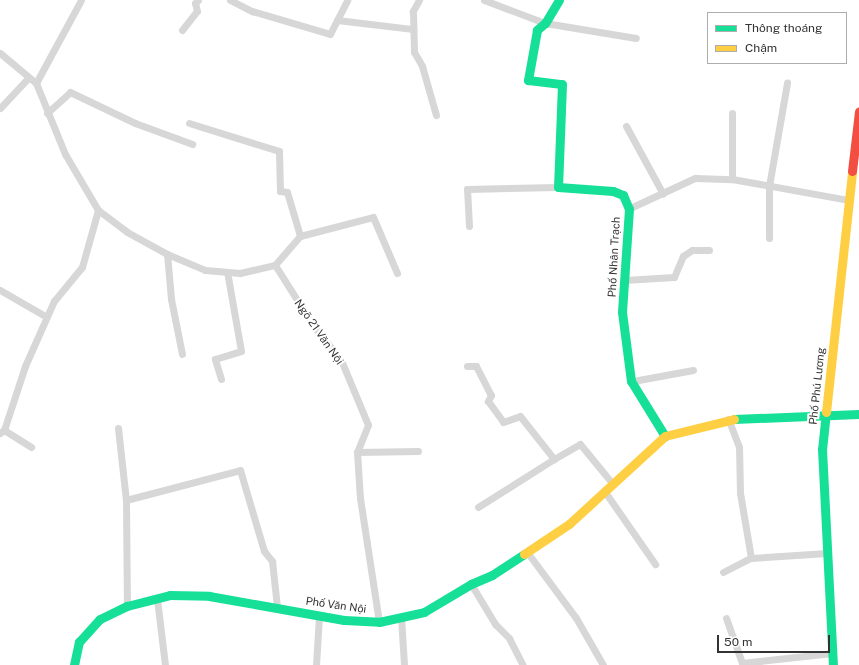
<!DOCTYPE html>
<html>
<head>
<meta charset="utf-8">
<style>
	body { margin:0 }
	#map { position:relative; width:859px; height:665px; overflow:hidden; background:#fff; font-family:"Public Sans",sans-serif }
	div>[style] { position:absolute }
	.lane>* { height:7px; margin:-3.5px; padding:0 3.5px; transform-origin:3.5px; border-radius:3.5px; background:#d7d7d7 }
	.fast>* { height:9px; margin:-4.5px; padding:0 4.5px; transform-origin:4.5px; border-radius:4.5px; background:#16e098 }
	.slow>* { height:9px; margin:-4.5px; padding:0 4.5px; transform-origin:4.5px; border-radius:4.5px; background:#ffcf43 }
	.jam>* { height:9px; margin:-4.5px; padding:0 4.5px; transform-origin:4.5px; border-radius:4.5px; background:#f24e42 }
	span { translate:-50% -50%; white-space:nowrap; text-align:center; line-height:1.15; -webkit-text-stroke:4px #fff; paint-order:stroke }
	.street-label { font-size:11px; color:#333 }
	.legend { position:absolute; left:707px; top:12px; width:140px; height:52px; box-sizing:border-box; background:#fff; border:1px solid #adadad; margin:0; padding:5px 7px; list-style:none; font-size:12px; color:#333 }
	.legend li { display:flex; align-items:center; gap:8px; height:20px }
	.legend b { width:20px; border:1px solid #adadad }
	.scale { position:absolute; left:717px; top:635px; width:113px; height:18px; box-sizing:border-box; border:2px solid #333; border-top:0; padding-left:5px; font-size:12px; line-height:14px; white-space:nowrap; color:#333; -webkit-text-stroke:3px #fff; paint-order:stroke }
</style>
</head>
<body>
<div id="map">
	<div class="lane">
		<i style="left:230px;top:0;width:25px;rotate:27deg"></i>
		<i style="left:252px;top:11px;width:81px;rotate:16.4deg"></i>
		<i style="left:330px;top:34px;width:38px;rotate:-63deg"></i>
		<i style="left:419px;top:0;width:13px;rotate:119deg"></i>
		<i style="left:413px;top:11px;width:41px;rotate:88.6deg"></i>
		<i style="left:414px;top:52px;width:16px;rotate:60deg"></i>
		<i style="left:422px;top:66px;width:51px;rotate:74.1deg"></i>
		<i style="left:484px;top:0;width:65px;rotate:20.7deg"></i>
		<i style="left:545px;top:23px;width:92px;rotate:9.4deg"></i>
		<i style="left:337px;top:20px;width:77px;rotate:6.8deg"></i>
		<i style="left:182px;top:30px;width:24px;rotate:-52deg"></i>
		<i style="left:197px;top:11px;width:8px;rotate:-104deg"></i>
		<i style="left:195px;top:3px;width:4px;rotate:-45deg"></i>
		<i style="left:0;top:53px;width:47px;rotate:39.8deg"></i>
		<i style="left:36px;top:83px;width:77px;rotate:67.8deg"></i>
		<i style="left:65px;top:154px;width:65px;rotate:59.5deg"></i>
		<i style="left:98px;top:210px;width:36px;rotate:37deg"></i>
		<i style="left:127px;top:232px;width:46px;rotate:28.8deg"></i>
		<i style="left:167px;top:254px;width:41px;rotate:22.8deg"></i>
		<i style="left:205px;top:270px;width:35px;rotate:5deg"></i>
		<i style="left:240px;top:273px;width:36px;rotate:-13deg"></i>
		<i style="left:36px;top:83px;width:94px;rotate:-61.5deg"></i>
		<i style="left:0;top:108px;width:42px;rotate:-46.9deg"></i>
		<i style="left:47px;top:113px;width:31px;rotate:-42deg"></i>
		<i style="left:70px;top:92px;width:72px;rotate:25.5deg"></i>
		<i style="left:135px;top:123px;width:61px;rotate:20.2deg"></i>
		<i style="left:189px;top:123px;width:94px;rotate:17.3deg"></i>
		<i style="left:279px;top:151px;width:40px;rotate:88.6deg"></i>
		<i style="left:280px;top:191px;width:7px;rotate:8deg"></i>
		<i style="left:287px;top:192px;width:46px;rotate:73.5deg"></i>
		<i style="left:300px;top:236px;width:38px;rotate:131deg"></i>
		<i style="left:275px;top:265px;width:71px;rotate:57.7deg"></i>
		<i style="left:313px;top:325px;width:45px;rotate:51.3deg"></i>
		<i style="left:341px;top:360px;width:70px;rotate:67.4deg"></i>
		<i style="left:368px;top:425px;width:29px;rotate:112deg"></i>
		<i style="left:357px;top:452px;width:46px;rotate:86.3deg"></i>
		<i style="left:360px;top:498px;width:125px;rotate:81.3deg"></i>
		<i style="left:626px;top:126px;width:77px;rotate:61.4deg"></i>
		<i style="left:732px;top:179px;width:66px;rotate:-90deg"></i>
		<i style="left:630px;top:208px;width:72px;rotate:-24.8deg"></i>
		<i style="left:695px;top:178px;width:37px;rotate:2deg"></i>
		<i style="left:732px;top:179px;width:119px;rotate:10.2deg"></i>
		<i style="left:469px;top:226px;width:37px;rotate:-93deg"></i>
		<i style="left:467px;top:189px;width:91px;rotate:-1.3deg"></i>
		<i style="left:300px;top:236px;width:75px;rotate:-14.6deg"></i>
		<i style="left:373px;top:217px;width:61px;rotate:66.8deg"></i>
		<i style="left:769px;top:238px;width:52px;rotate:-90deg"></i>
		<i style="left:769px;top:186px;width:105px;rotate:-80.1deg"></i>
		<i style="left:167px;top:254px;width:45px;rotate:84.9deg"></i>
		<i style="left:171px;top:299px;width:56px;rotate:78.7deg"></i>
		<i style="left:624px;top:280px;width:50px;rotate:-3.4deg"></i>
		<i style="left:674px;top:277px;width:23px;rotate:-67deg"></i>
		<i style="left:683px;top:256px;width:11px;rotate:-34deg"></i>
		<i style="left:692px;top:250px;width:17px"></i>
		<i style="left:0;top:290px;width:54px;rotate:29.9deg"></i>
		<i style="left:467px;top:366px;width:9px"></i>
		<i style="left:476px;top:366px;width:33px;rotate:63deg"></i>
		<i style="left:491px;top:395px;width:7px;rotate:117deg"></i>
		<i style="left:488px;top:401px;width:26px;rotate:54deg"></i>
		<i style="left:503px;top:422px;width:18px;rotate:-19deg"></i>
		<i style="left:520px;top:416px;width:55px;rotate:51.7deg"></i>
		<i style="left:554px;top:459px;width:30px;rotate:-30deg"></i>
		<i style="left:580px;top:444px;width:50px;rotate:50.6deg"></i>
		<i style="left:221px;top:379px;width:21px;rotate:-107deg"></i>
		<i style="left:215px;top:359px;width:27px;rotate:-17deg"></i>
		<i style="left:241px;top:351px;width:80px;rotate:-100deg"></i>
		<i style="left:633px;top:381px;width:61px;rotate:-10.4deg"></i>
		<i style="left:118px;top:428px;width:72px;rotate:83.7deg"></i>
		<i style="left:126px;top:500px;width:106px;rotate:89.5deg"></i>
		<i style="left:4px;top:430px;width:32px;rotate:32deg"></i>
		<i style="left:0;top:433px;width:5px;rotate:-37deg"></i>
		<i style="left:4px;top:430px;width:67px;rotate:-71.8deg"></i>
		<i style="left:25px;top:366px;width:71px;rotate:-66deg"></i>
		<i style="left:54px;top:301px;width:44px;rotate:-50.5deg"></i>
		<i style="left:82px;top:267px;width:59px;rotate:-74.3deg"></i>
		<i style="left:357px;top:452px;width:61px;rotate:-0.9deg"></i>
		<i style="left:605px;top:492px;width:88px;rotate:55.2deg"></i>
		<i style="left:126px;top:500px;width:118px;rotate:-14.7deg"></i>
		<i style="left:240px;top:470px;width:84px;rotate:73.5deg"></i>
		<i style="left:264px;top:551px;width:13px;rotate:51deg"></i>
		<i style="left:272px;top:561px;width:46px;rotate:83.8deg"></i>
		<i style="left:478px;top:507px;width:90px;rotate:-32.3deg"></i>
		<i style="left:527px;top:552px;width:82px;rotate:53.4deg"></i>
		<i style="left:576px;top:618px;width:54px;rotate:60.1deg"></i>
		<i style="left:751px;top:558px;width:76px;rotate:-3.8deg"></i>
		<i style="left:723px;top:572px;width:31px;rotate:-27deg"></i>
		<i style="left:751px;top:558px;width:66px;rotate:-99.6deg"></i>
		<i style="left:740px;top:493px;width:46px;rotate:-91.2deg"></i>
		<i style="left:739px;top:447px;width:30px;rotate:-111deg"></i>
		<i style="left:471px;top:584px;width:47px;rotate:59deg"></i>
		<i style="left:495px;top:624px;width:20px;rotate:45deg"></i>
		<i style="left:509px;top:638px;width:30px;rotate:63deg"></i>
		<i style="left:157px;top:599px;width:66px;rotate:83.1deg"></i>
		<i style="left:401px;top:617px;width:48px;rotate:86.4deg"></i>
		<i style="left:726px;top:618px;width:48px;rotate:70.4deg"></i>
		<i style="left:742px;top:663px;width:91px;rotate:-6.3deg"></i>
		<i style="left:316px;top:665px;width:49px;rotate:-86.5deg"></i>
	</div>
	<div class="fast">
		<i style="left:559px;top:0;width:27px;rotate:121deg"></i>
		<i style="left:545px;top:23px;width:11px;rotate:139deg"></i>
		<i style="left:537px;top:30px;width:51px;rotate:100.2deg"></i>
		<i style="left:528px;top:80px;width:34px;rotate:7deg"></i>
		<i style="left:562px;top:84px;width:103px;rotate:92.2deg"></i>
		<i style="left:558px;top:187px;width:55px;rotate:4.2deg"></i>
		<i style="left:613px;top:191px;width:11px;rotate:22deg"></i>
		<i style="left:623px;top:195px;width:15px;rotate:67deg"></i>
		<i style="left:629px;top:209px;width:103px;rotate:93.9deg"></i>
		<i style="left:622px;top:312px;width:70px;rotate:82.6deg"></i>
		<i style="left:631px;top:381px;width:65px;rotate:58.3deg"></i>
		<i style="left:826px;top:412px;width:37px;rotate:96deg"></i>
		<i style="left:822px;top:449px;width:216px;rotate:87.1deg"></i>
		<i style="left:734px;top:419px;width:125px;rotate:-2.3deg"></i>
		<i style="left:74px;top:665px;width:24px;rotate:-78deg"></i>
		<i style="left:79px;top:642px;width:31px;rotate:-48deg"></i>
		<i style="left:100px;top:619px;width:30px;rotate:-26deg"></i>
		<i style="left:127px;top:606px;width:44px;rotate:-14.3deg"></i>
		<i style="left:170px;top:595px;width:39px;rotate:1deg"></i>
		<i style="left:209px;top:596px;width:137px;rotate:10.1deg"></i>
		<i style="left:344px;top:620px;width:35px;rotate:3deg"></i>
		<i style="left:379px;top:622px;width:46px;rotate:-12.5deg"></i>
		<i style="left:424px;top:612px;width:55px;rotate:-30.8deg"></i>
		<i style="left:471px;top:584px;width:23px;rotate:-23deg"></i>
		<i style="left:492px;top:575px;width:38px;rotate:-33deg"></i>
	</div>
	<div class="slow">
		<i style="left:826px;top:412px;width:242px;rotate:-83.8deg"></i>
		<i style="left:524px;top:554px;width:54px;rotate:-33.7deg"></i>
		<i style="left:569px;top:524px;width:130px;rotate:-42.5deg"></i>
		<i style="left:665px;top:436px;width:71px;rotate:-13.8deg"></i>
	</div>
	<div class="jam">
		<i style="left:852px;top:171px;width:60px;rotate:-83.3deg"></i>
	</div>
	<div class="street-label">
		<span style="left:614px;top:257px;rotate:-87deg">Phố Nhân Trạch</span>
		<span style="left:319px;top:332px;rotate:55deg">Ngõ 21 Văn Nội</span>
		<span style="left:817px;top:386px;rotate:-84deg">Phố Phú Lương</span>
		<span style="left:336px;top:605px;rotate:8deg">Phố Văn Nội</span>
	</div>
	<ul class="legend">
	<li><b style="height:5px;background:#16e098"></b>Thông thoáng</li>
	<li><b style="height:5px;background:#ffcf43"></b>Chậm</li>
	</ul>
	<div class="scale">50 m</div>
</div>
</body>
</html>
